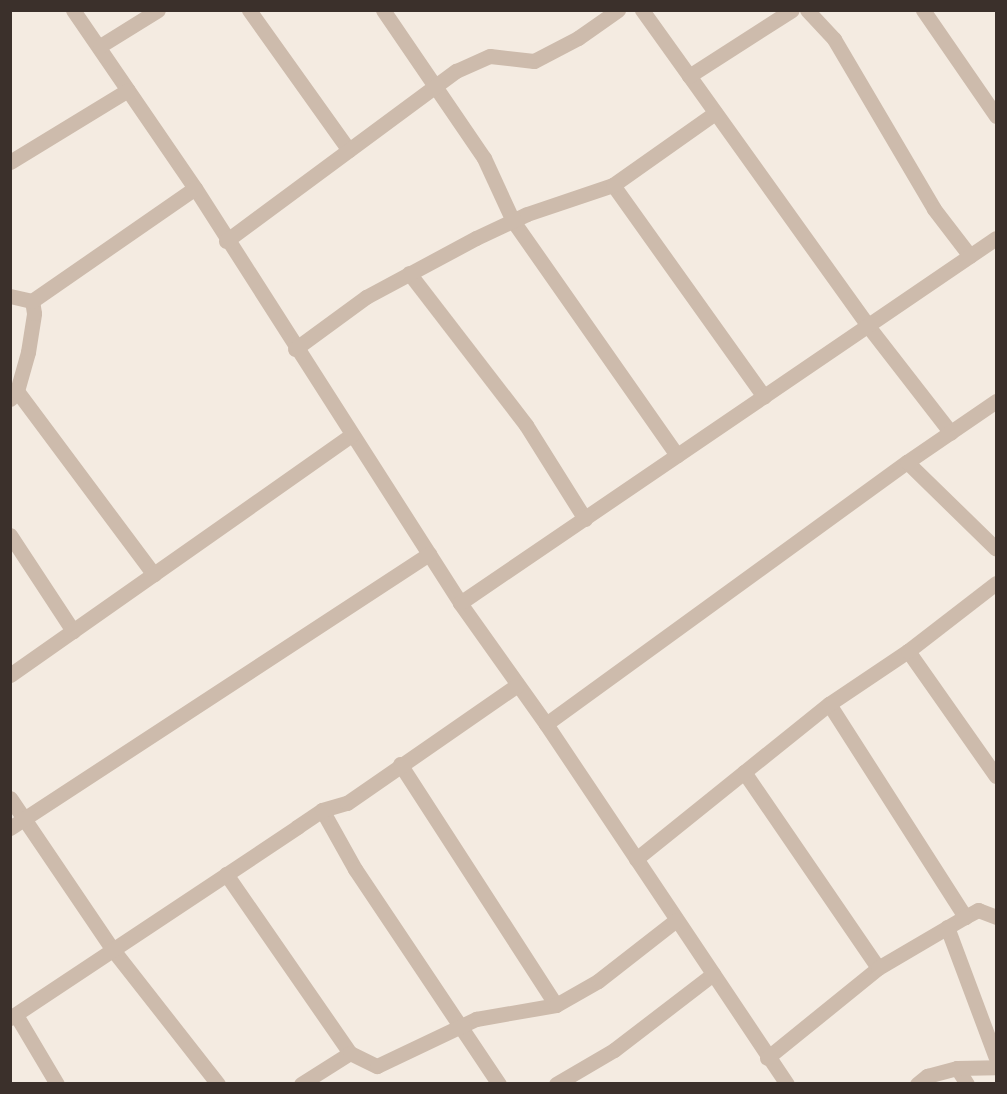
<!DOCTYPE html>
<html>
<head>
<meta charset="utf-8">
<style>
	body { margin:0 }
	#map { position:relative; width:1007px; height:1094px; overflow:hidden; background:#f4ebe1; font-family:Ubuntu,sans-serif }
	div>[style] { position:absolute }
	.minor>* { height:15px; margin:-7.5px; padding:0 7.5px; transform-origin:7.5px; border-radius:7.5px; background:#cdbbac }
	span { translate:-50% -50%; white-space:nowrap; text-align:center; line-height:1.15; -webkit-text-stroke:5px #fbf5ee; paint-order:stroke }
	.frame { position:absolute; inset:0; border:12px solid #3b302b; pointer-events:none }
</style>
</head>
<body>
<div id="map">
	<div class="minor">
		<i style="left:73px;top:10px;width:216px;rotate:55.6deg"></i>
		<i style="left:195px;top:188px;width:492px;rotate:57.4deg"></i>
		<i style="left:460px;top:603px;width:148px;rotate:54.6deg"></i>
		<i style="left:546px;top:724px;width:433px;rotate:56.2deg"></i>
		<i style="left:249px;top:10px;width:172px;rotate:54.5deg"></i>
		<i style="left:383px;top:10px;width:179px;rotate:55.7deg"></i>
		<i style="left:484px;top:158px;width:69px;rotate:65.3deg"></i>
		<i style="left:513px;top:221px;width:286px;rotate:55deg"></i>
		<i style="left:642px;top:10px;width:388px;rotate:54.4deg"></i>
		<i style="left:868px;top:326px;width:135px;rotate:52.2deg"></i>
		<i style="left:807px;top:10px;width:40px;rotate:47deg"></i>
		<i style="left:834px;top:39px;width:197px;rotate:59.5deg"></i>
		<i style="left:934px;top:209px;width:59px;rotate:52.5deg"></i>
		<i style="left:923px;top:10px;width:129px;rotate:55.4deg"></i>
		<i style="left:100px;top:46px;width:68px;rotate:-31.8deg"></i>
		<i style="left:689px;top:76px;width:122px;rotate:-32.7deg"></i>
		<i style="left:10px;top:162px;width:138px;rotate:-31.4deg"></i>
		<i style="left:613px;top:185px;width:260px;rotate:54.5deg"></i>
		<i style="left:226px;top:241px;width:286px;rotate:-36.5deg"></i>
		<i style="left:456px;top:71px;width:37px;rotate:-24deg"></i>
		<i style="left:490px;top:56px;width:44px;rotate:6.5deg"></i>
		<i style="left:534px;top:61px;width:50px;rotate:-27.6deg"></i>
		<i style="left:578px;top:38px;width:49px;rotate:-35deg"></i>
		<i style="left:409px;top:273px;width:192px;rotate:52.4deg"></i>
		<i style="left:526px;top:425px;width:111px;rotate:57.9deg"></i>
		<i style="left:10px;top:296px;width:23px;rotate:13deg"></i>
		<i style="left:295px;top:349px;width:88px;rotate:-36.2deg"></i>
		<i style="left:366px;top:297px;width:125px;rotate:-28.2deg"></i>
		<i style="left:476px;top:238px;width:56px;rotate:-25.2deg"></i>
		<i style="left:527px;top:214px;width:91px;rotate:-18.6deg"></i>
		<i style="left:613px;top:185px;width:125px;rotate:-35.2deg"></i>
		<i style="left:17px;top:391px;width:229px;rotate:53.3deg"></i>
		<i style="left:10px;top:399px;width:11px;rotate:-49deg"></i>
		<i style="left:17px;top:391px;width:41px;rotate:-74.2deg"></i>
		<i style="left:28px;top:352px;width:39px;rotate:-81deg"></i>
		<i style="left:34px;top:313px;width:12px;rotate:-99deg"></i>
		<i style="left:32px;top:301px;width:198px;rotate:-34.7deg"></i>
		<i style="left:907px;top:462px;width:124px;rotate:44.3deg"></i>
		<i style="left:10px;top:535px;width:115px;rotate:56.7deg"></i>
		<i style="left:460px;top:603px;width:648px;rotate:-34.25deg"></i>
		<i style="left:908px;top:651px;width:153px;rotate:54.9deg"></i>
		<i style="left:10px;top:675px;width:417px;rotate:-35.1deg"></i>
		<i style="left:829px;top:704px;width:253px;rotate:57.4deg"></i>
		<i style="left:965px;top:917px;width:15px;rotate:-28deg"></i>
		<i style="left:978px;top:910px;width:19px;rotate:21deg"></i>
		<i style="left:546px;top:724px;width:446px;rotate:-36deg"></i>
		<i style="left:907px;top:462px;width:108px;rotate:-34.4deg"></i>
		<i style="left:400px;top:764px;width:287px;rotate:57.1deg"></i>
		<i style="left:744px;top:772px;width:237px;rotate:55.6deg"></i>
		<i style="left:10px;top:798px;width:184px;rotate:55.9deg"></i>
		<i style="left:113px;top:950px;width:170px;rotate:51.9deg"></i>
		<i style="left:322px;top:810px;width:68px;rotate:60.8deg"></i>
		<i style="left:355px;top:869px;width:259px;rotate:56.2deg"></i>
		<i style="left:10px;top:828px;width:501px;rotate:-33.18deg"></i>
		<i style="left:636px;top:859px;width:248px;rotate:-38.8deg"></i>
		<i style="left:829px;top:704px;width:95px;rotate:-33.9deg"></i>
		<i style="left:908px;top:651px;width:111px;rotate:-37.7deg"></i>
		<i style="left:226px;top:874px;width:218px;rotate:55.3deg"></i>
		<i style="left:947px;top:927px;width:140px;rotate:69.5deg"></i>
		<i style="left:16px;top:1015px;width:80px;rotate:59.3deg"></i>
		<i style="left:10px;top:1018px;width:345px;rotate:-33.6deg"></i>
		<i style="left:297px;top:827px;width:30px;rotate:-34deg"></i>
		<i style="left:322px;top:810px;width:26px;rotate:-16deg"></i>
		<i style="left:347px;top:803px;width:206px;rotate:-34.7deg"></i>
		<i style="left:767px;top:1058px;width:143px;rotate:-39deg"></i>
		<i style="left:878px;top:968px;width:101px;rotate:-30.4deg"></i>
		<i style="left:957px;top:1068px;width:19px;rotate:58deg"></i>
		<i style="left:301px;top:1084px;width:58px;rotate:-32.3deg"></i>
		<i style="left:350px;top:1053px;width:30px;rotate:26deg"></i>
		<i style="left:377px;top:1066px;width:110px;rotate:-25.4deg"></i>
		<i style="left:476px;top:1019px;width:81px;rotate:-9.9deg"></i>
		<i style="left:556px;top:1005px;width:48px;rotate:-29.7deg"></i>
		<i style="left:598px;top:981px;width:99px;rotate:-38deg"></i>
		<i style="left:556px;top:1084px;width:67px;rotate:-30.4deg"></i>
		<i style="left:614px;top:1050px;width:125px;rotate:-37.5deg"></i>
		<i style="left:917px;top:1084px;width:13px;rotate:-39deg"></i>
		<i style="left:927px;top:1076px;width:31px;rotate:-15deg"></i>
		<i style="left:957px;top:1068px;width:39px;rotate:-1deg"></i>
	</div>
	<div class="frame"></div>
</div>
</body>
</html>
